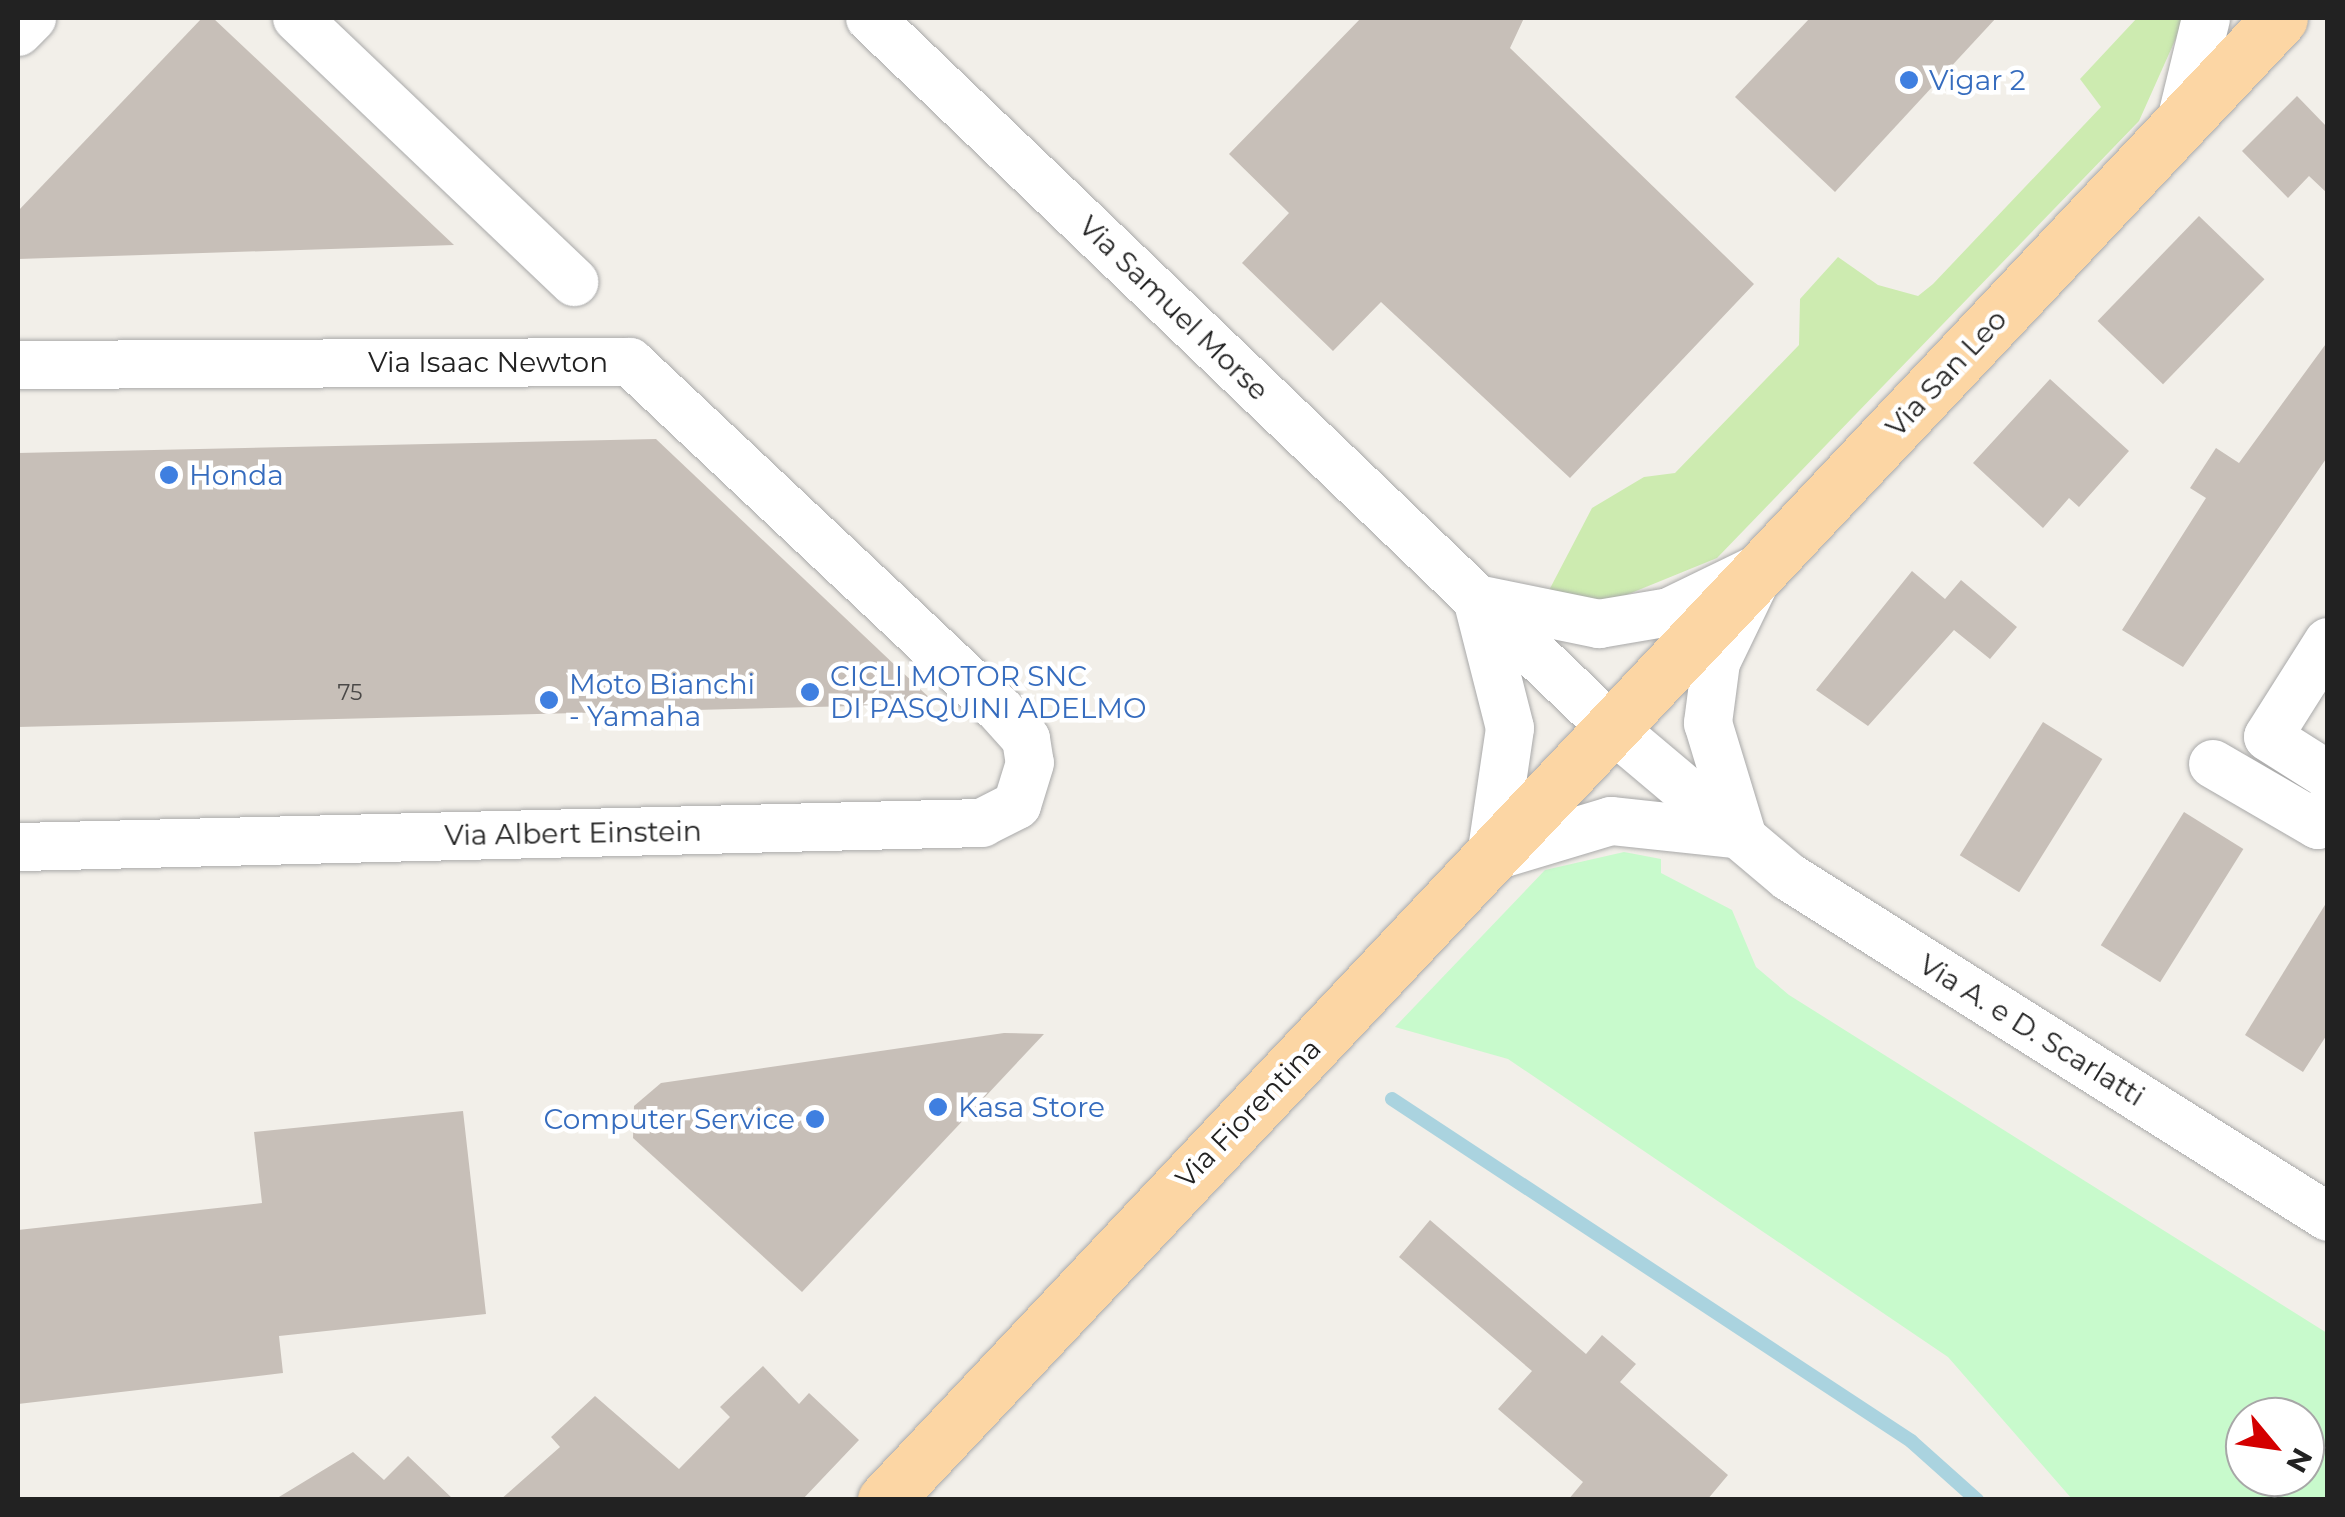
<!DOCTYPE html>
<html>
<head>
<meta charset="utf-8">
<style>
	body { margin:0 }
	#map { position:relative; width:2345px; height:1517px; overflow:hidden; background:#f2efe9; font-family:Montserrat,sans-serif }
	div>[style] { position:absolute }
	.grass>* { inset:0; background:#cdebb0 }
	.park>* { inset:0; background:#c8facc }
	.stream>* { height:14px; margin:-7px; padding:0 7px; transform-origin:7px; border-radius:7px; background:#aad3df }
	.building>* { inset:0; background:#c7bfb8; transform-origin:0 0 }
	.roads { filter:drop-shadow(0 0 2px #a9a9a9) drop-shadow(0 0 2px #a9a9a9) }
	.minor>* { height:48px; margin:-24px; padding:0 24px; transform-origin:24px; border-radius:24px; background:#fff }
	.major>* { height:55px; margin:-27.5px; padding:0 27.5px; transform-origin:27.5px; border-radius:27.5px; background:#fcd6a4 }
	.dots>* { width:28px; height:28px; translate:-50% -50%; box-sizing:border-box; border:5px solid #fff; border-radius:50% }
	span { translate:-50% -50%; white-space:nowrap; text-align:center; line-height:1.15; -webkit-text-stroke:9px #fff; paint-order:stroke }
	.number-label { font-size:22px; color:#4b4948 }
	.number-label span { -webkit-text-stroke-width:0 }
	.shop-label { font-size:28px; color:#366cbe }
	.left { translate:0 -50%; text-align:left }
	.right { translate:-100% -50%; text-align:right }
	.street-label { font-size:28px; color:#222 }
	.frame { position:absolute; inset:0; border:20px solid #222; pointer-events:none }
	.north { position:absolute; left:2225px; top:1397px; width:100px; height:100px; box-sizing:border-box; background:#fff; border:2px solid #a7a7a7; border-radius:50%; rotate:119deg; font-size:28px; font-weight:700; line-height:40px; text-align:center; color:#222 }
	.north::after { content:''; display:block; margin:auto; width:35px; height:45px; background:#d40000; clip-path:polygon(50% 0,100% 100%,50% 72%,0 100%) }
</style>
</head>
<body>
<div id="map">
	<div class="grass">
		<i style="clip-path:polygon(2137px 18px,2185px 18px,2139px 121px,1717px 558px,1614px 600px,1545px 598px,1592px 508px,1644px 477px,1675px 473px,1799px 345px,1800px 299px,1838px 257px,1878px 285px,1918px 296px,1933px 284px,2101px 107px,2080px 79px)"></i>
	</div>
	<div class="park">
		<i style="clip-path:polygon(evenodd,1624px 852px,1661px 859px,1661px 873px,1732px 910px,1756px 967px,1789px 995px,2327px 1333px,2327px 1499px,2072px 1499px,1948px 1357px,1508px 1059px,1395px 1027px,1545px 870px,1624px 852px,2245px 1417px,2305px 1417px,2305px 1477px,2245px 1477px,2245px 1417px)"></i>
	</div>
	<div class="stream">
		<i style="left:1392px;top:1099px;width:622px;rotate:33.38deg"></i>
		<i style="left:1911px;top:1441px;width:89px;rotate:41.8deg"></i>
	</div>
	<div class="building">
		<i style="clip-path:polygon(202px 18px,213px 18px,454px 245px,18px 259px,18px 211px)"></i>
		<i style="clip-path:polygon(1361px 18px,1524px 18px,1510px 48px,1754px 284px,1570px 478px,1381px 302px,1333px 351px,1242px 263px,1289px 213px,1229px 154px)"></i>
		<i style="clip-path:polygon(1810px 18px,1996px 18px,1835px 192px,1735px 97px)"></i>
		<i style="clip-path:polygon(2297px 96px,2328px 128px,2328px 194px,2309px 176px,2288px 198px,2242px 151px)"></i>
		<i style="left:2199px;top:216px;width:91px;height:146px;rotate:44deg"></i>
		<i style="clip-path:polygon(2328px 341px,2328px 456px,2183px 667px,2122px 630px,2206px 498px,2190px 488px,2216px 448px,2239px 463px)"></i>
		<i style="clip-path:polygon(2050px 379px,2129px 451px,2079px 507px,2069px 498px,2043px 528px,1973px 463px)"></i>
		<i style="clip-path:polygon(656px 439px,936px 704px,18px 727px,18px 453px)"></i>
		<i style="clip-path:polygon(1912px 571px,1945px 599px,1961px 580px,2017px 627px,1990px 659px,1954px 630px,1868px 726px,1816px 690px)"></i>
		<i style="left:2043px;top:722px;width:70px;height:157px;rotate:32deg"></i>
		<i style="left:2184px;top:812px;width:70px;height:157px;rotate:32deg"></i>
		<i style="clip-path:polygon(2328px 900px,2328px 1033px,2303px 1072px,2245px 1035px)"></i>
		<i style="clip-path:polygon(1004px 1033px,1044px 1034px,802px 1292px,633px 1138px,634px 1106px,661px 1083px)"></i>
		<i style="clip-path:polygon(463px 1111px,486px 1314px,279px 1336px,283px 1373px,18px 1404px,18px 1230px,262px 1203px,254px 1132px)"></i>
		<i style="clip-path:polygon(1430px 1220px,1586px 1354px,1602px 1335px,1636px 1364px,1620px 1382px,1728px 1475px,1707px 1500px,1568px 1500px,1583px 1482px,1498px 1409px,1532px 1371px,1399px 1257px)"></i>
		<i style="clip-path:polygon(763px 1366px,799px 1404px,809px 1393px,859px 1440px,802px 1500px,500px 1500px,560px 1447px,551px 1437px,595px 1396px,679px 1469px,730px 1417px,720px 1407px)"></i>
		<i style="clip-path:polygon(353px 1452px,384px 1480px,408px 1456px,454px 1500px,274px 1500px)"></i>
	</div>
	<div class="roads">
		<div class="minor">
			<i style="left:297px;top:18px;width:383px;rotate:43.6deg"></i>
			<i style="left:870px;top:18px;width:1027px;rotate:43.74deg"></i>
			<i style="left:1612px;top:728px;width:231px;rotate:40.1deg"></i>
			<i style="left:1789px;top:877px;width:637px;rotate:32.24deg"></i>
			<i style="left:18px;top:32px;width:20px;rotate:-45deg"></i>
			<i style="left:2180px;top:125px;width:110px;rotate:-76.3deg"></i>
			<i style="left:18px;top:365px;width:612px;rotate:-0.28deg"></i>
			<i style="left:630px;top:362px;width:508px;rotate:43.24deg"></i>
			<i style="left:1000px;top:710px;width:39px;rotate:48deg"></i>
			<i style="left:1026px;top:739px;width:24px;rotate:81deg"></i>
			<i style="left:1030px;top:763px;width:44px;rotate:107.2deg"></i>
			<i style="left:1017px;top:805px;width:39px;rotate:153deg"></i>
			<i style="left:982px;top:823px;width:964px;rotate:178.57deg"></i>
			<i style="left:1762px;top:567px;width:106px;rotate:115.8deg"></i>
			<i style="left:1716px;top:662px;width:62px;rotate:97.5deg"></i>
			<i style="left:1708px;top:723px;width:117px;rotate:73.1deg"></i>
			<i style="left:1742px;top:835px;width:132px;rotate:-173.9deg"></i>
			<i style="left:1611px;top:821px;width:125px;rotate:163.3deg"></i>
			<i style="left:1491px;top:857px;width:130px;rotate:-81.6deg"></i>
			<i style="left:1510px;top:728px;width:133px;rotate:-104.3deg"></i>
			<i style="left:1477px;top:599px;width:125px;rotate:11.6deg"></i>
			<i style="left:1599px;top:624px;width:71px;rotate:-9.7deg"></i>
			<i style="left:1669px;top:612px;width:103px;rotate:-25.8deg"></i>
			<i style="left:2328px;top:642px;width:112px;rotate:122.3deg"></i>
			<i style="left:2268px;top:737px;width:71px;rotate:32.3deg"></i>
			<i style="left:2213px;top:764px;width:121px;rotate:30.2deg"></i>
			<i style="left:2318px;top:825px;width:19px;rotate:-58deg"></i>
		</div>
		<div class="major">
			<i style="left:885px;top:1500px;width:2035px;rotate:-46.73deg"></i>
		</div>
	</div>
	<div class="dots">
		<i style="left:1909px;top:80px;background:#3f7fe0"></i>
		<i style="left:169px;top:475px;background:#3f7fe0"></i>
		<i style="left:810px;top:692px;background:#3f7fe0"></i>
		<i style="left:549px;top:700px;background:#3f7fe0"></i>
		<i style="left:938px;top:1107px;background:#3f7fe0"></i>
		<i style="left:815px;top:1119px;background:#3f7fe0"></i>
	</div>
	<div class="number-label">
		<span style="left:350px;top:693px">75</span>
	</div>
	<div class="shop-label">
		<span class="left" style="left:1929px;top:80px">Vigar 2</span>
		<span class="left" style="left:189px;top:475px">Honda</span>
		<span class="left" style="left:830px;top:692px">CICLI MOTOR SNC<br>DI PASQUINI ADELMO</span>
		<span class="left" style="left:569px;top:700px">Moto Bianchi<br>- Yamaha</span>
		<span class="left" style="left:958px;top:1107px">Kasa Store</span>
		<span class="right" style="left:795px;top:1119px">Computer Service</span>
	</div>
	<div class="street-label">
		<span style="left:1174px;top:308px;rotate:44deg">Via Samuel Morse</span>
		<span style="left:488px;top:362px">Via Isaac Newton</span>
		<span style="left:1946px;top:373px;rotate:-47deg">Via San Leo</span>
		<span style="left:573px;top:833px;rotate:-1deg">Via Albert Einstein</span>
		<span style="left:2032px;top:1030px;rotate:32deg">Via A. e D. Scarlatti</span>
		<span style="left:1248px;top:1113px;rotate:-46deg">Via Fiorentina</span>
	</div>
	<div class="frame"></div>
	<div class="north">N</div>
</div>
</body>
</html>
